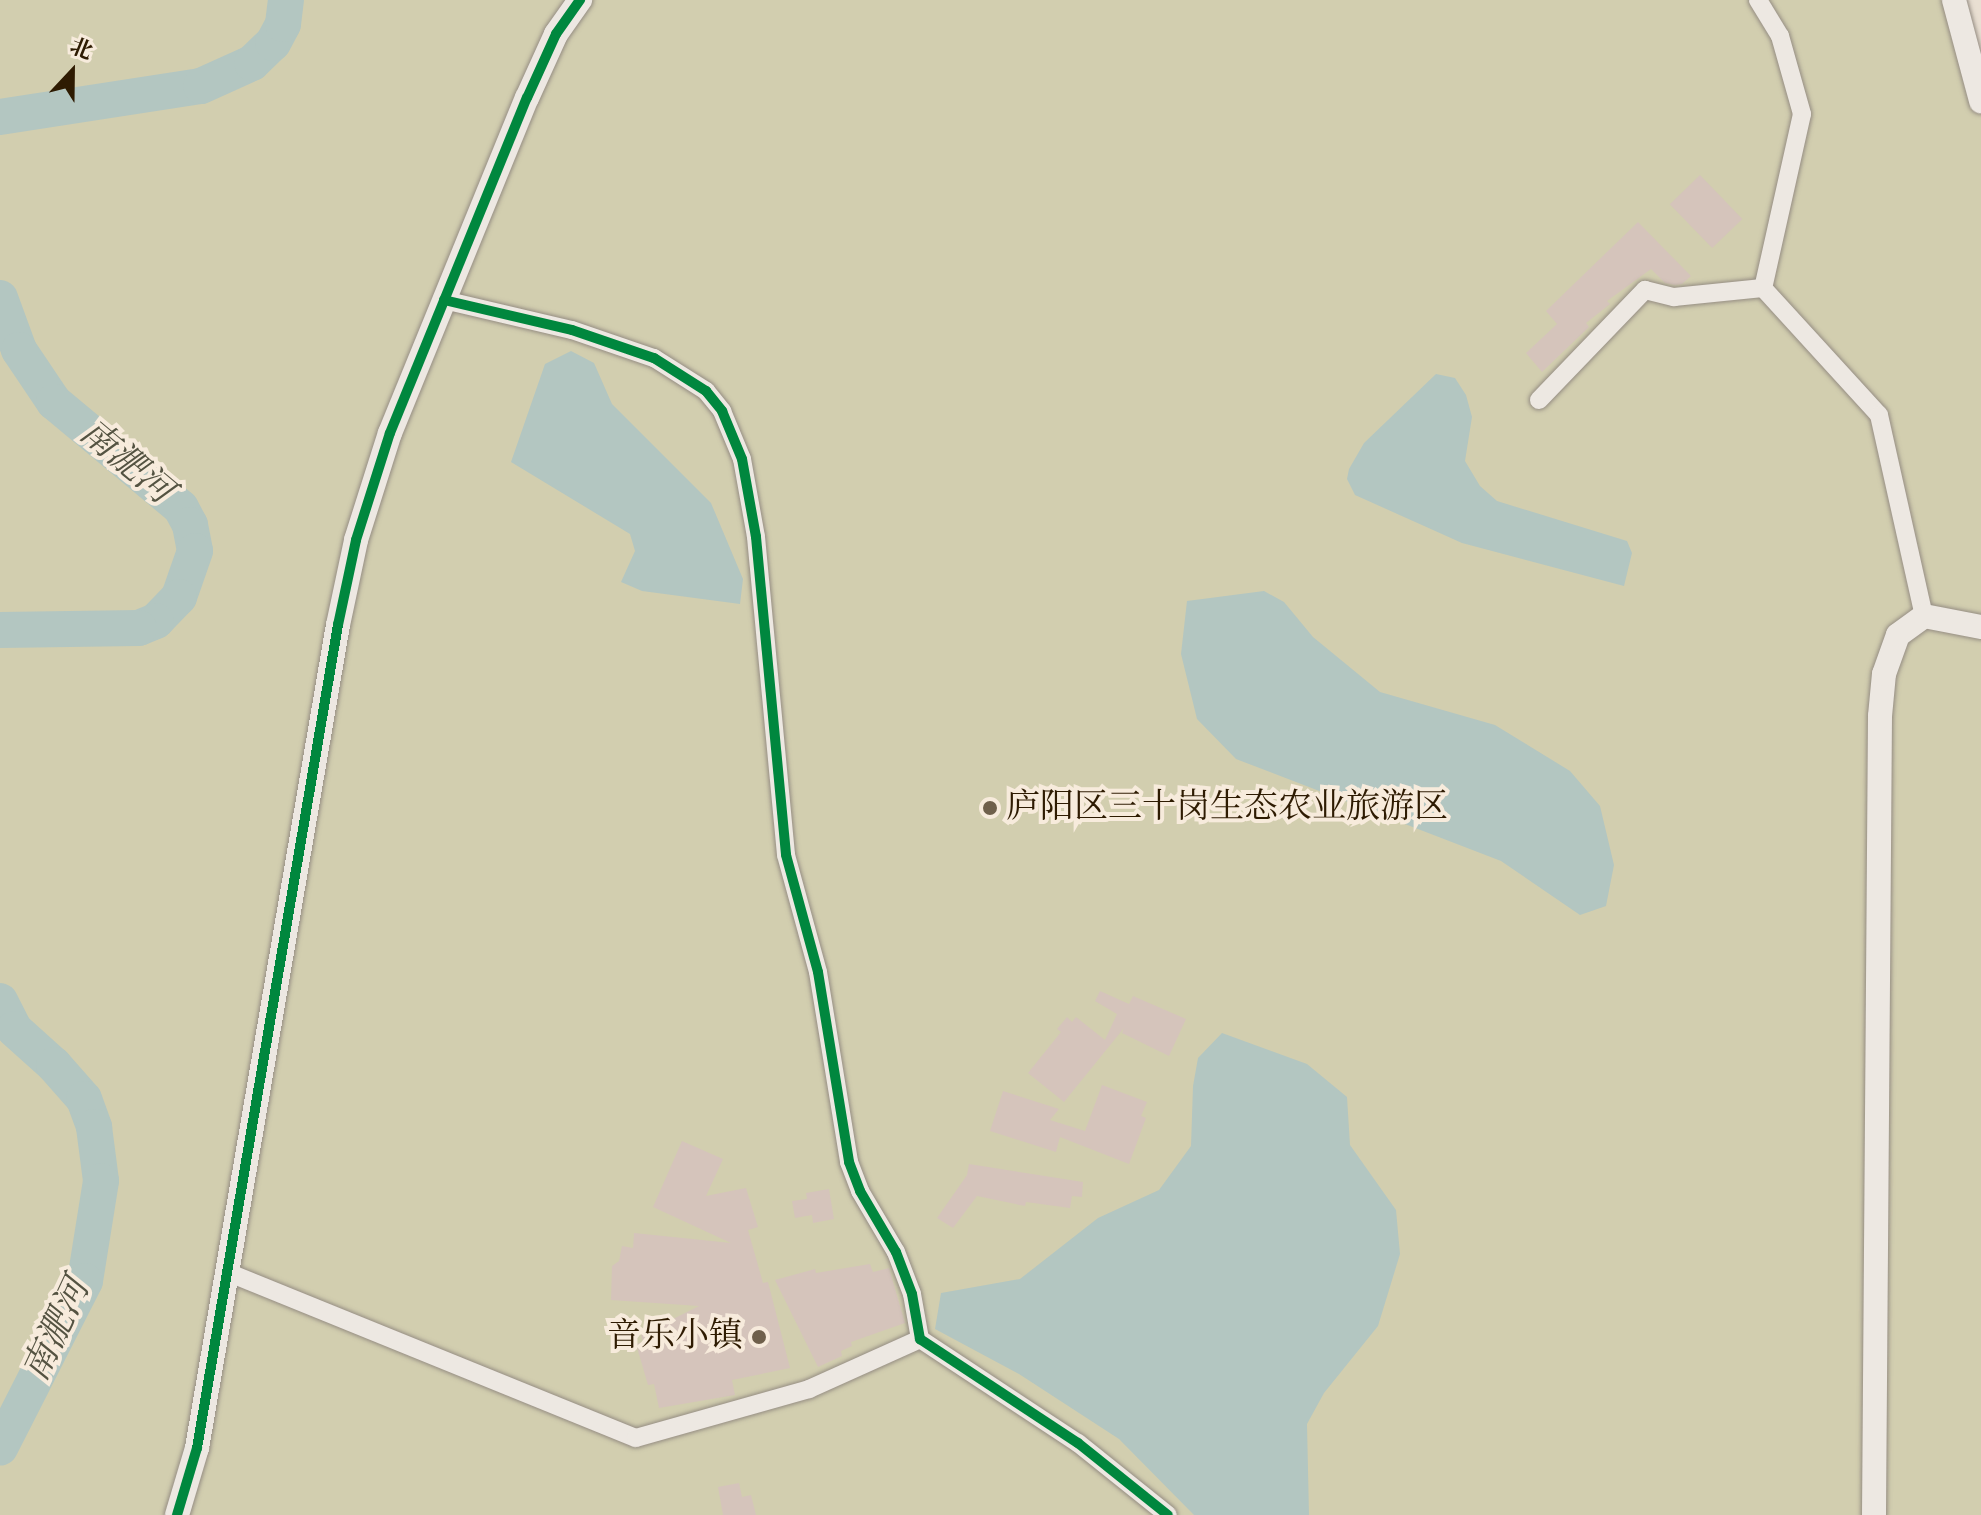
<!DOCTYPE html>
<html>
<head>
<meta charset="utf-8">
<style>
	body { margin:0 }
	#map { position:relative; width:1981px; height:1515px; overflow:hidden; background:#e9dfd2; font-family:"IM FELL DW Pica","Noto Serif SC",serif }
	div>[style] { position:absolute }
	.green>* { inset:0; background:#d2ceaf }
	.water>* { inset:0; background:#b3c6c1 }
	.river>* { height:36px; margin:-18px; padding:0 18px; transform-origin:18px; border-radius:18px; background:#b3c6c1 }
	.building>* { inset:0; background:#d5c4bb; transform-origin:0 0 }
	.roads { filter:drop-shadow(0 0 2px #958d83) drop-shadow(0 0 2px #958d83) }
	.street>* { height:18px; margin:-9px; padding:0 9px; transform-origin:9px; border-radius:9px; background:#ede8e2 }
	.secondary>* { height:24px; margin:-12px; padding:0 12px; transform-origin:12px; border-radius:12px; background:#ede8e2 }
	.cycleway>* { height:10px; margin:-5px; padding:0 5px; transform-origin:5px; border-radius:5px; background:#00873e }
	.dots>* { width:22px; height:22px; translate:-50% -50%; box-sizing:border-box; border:4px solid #f7ebdc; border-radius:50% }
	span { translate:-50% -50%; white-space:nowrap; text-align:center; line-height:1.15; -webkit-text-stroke:8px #f7ebdc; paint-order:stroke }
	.poi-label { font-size:34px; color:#2e1b02 }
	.left { translate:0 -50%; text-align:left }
	.right { translate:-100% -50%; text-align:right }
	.water-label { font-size:36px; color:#545342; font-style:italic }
	.north { position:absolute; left:32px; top:32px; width:80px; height:80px; -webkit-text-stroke:6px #f7ebdc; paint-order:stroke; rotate:22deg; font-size:22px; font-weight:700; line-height:32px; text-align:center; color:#2e1b02 }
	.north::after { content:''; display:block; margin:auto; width:28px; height:36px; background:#2e1b02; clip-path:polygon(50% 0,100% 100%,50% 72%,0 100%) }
</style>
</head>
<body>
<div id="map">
	<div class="green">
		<i style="clip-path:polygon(0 0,1954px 0,1981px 101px,1981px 1515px,0 1515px)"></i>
	</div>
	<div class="water">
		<i style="clip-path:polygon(571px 351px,594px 363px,612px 404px,711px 503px,743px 579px,740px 604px,642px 591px,621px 582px,635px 551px,630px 534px,511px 462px,545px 364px)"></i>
		<i style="clip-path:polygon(1436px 374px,1455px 378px,1466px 395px,1472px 417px,1465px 461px,1480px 486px,1497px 501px,1627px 541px,1632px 553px,1624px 586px,1462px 543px,1355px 495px,1347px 479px,1349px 469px,1364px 443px)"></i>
		<i style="clip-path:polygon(1264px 591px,1284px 602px,1313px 637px,1380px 692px,1495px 725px,1570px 771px,1600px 806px,1614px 865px,1606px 906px,1580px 915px,1501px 861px,1236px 759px,1197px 719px,1181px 654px,1187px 601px)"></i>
		<i style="clip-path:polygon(1222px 1033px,1307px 1064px,1347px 1097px,1350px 1145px,1396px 1210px,1400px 1254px,1378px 1326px,1324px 1393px,1307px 1424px,1309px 1515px,1194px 1515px,1119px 1439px,1019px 1374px,935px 1329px,941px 1293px,1020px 1279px,1098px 1218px,1159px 1190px,1191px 1146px,1193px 1086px,1198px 1058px)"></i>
	</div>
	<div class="river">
		<i style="left:0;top:117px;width:203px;rotate:-8.8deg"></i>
		<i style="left:201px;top:86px;width:56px;rotate:-24.3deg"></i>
		<i style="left:252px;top:63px;width:29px;rotate:-44deg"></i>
		<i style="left:273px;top:43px;width:21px;rotate:-62deg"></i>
		<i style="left:283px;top:24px;width:24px;rotate:-83deg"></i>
		<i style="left:0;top:298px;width:55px;rotate:69.9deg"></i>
		<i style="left:19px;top:350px;width:63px;rotate:56.1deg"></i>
		<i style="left:54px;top:402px;width:165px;rotate:39.8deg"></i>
		<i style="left:181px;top:508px;width:19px;rotate:62deg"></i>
		<i style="left:190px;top:525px;width:26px;rotate:79deg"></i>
		<i style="left:195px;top:551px;width:49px;rotate:109.2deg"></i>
		<i style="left:179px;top:597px;width:33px;rotate:134deg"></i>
		<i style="left:156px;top:621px;width:18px;rotate:158deg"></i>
		<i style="left:139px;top:628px;width:139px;rotate:179.2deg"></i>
		<i style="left:0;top:1001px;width:31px;rotate:63deg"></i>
		<i style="left:14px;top:1029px;width:54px;rotate:42deg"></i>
		<i style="left:54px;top:1065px;width:45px;rotate:48.6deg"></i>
		<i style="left:84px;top:1099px;width:30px;rotate:70deg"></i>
		<i style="left:94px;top:1127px;width:54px;rotate:82.6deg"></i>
		<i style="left:101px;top:1181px;width:101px;rotate:99.1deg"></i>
		<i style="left:85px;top:1281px;width:187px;rotate:117deg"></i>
	</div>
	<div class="building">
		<i style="left:1700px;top:175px;width:61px;height:42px;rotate:46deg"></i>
		<i style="clip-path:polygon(1638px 222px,1691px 276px,1682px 284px,1675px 285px,1665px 283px,1651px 269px,1607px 301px,1610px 304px,1586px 323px,1589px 327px,1542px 372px,1526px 353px,1557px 324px,1546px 311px)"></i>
		<i style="clip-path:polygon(1100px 991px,1129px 1004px,1133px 996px,1186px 1019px,1169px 1056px,1122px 1033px,1124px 1028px,1064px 1102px,1028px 1073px,1061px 1032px,1057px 1029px,1067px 1017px,1072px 1022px,1076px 1017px,1105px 1040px,1117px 1014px,1095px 1001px)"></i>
		<i style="clip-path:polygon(1102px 1085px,1147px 1102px,1141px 1116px,1146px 1118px,1129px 1164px,1060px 1137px,1056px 1152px,990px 1131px,1003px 1091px,1059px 1109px,1050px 1120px,1085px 1131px)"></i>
		<i style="clip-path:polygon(682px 1141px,723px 1159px,706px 1196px,746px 1188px,758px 1227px,748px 1230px,763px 1283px,768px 1282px,790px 1368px,732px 1380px,735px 1395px,659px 1408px,654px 1384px,648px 1385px,636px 1344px,643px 1342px,641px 1335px,699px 1306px,611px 1300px,612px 1266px,619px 1261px,622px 1246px,633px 1248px,634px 1233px,731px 1243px,653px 1207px)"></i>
		<i style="clip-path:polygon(969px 1164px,1083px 1182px,1082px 1197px,1072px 1196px,1070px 1208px,1026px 1202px,1025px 1206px,977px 1196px,953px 1228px,937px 1218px,967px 1175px)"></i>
		<i style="clip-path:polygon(829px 1189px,834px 1219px,813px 1223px,812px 1215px,795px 1218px,792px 1201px,807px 1199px,806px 1193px)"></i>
		<i style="clip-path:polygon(870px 1264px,873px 1272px,889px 1268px,905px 1323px,851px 1342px,852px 1346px,841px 1351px,842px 1356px,818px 1367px,775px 1280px,815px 1269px,816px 1273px)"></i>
		<i style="clip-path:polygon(739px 1483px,742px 1497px,751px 1495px,756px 1515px,723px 1515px,718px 1487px)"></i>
	</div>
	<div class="roads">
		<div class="street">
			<i style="left:1758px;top:0;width:42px;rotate:58.6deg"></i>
			<i style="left:1780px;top:36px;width:81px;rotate:74.2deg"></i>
			<i style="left:1802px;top:114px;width:178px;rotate:102.6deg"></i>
			<i style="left:444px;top:300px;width:131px;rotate:13.2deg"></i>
			<i style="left:572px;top:330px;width:87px;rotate:18.9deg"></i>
			<i style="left:654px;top:358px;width:62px;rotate:32.4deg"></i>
			<i style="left:706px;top:391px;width:26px;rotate:51deg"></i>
			<i style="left:722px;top:411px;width:52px;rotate:67.4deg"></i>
			<i style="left:742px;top:459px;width:79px;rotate:79.8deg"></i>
			<i style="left:756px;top:537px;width:319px;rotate:84.6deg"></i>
			<i style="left:786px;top:855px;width:121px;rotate:74.7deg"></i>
			<i style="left:818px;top:972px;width:193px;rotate:80.7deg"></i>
			<i style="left:849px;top:1162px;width:31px;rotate:69deg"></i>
			<i style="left:860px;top:1191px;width:71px;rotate:59.5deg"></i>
			<i style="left:896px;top:1252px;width:45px;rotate:69.1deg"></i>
			<i style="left:912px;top:1294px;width:46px;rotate:79.9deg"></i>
			<i style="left:920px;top:1339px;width:189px;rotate:33.4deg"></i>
			<i style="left:1078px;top:1443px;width:115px;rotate:38.7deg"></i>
			<i style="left:1539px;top:400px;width:153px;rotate:-46.1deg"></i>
			<i style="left:1645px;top:290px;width:30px;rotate:14deg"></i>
			<i style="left:1674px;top:297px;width:89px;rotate:-5.8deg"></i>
			<i style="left:1763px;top:288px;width:172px;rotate:47.6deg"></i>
			<i style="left:1879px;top:415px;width:206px;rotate:77.4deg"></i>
			<i style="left:227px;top:1272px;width:441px;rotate:22.1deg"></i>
			<i style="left:636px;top:1438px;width:180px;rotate:-15.8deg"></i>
			<i style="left:809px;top:1389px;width:122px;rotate:-24.2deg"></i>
		</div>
		<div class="secondary">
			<i style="left:1954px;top:0;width:105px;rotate:75deg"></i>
			<i style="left:177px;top:1515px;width:70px;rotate:-73.4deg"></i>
			<i style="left:197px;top:1448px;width:835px;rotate:-80.28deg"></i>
			<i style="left:338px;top:625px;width:87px;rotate:-78deg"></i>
			<i style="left:356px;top:540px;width:112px;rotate:-72.4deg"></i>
			<i style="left:390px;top:433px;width:362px;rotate:-67.8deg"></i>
			<i style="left:527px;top:98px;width:70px;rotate:-65.6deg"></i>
			<i style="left:556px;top:34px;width:42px;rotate:-54.8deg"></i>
			<i style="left:1874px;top:1515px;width:799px;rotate:-89.57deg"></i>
			<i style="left:1880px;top:716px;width:42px;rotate:-84.6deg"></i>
			<i style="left:1884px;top:674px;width:41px;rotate:-70.3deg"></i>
			<i style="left:1898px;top:635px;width:32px;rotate:-36deg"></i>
			<i style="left:1924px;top:616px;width:58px;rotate:10.9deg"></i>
		</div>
	</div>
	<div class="cycleway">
		<i style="left:444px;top:300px;width:131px;rotate:13.2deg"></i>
		<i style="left:572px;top:330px;width:87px;rotate:18.9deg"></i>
		<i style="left:654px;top:358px;width:62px;rotate:32.4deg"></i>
		<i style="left:706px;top:391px;width:26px;rotate:51deg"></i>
		<i style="left:722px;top:411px;width:52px;rotate:67.4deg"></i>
		<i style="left:742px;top:459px;width:79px;rotate:79.8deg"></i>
		<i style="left:756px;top:537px;width:319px;rotate:84.6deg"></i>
		<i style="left:786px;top:855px;width:121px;rotate:74.7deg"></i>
		<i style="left:818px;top:972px;width:193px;rotate:80.7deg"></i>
		<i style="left:849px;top:1162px;width:31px;rotate:69deg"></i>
		<i style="left:860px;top:1191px;width:71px;rotate:59.5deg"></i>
		<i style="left:896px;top:1252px;width:45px;rotate:69.1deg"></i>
		<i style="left:912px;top:1294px;width:46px;rotate:79.9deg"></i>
		<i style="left:920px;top:1339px;width:189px;rotate:33.4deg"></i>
		<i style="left:1078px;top:1443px;width:115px;rotate:38.7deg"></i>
		<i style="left:177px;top:1515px;width:70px;rotate:-73.4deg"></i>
		<i style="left:197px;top:1448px;width:835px;rotate:-80.28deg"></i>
		<i style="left:338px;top:625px;width:87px;rotate:-78deg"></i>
		<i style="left:356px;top:540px;width:112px;rotate:-72.4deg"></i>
		<i style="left:390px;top:433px;width:362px;rotate:-67.8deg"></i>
		<i style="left:527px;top:98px;width:70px;rotate:-65.6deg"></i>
		<i style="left:556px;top:34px;width:42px;rotate:-54.8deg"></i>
	</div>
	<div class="dots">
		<i style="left:990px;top:808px;background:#6f604b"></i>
		<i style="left:759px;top:1337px;background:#6f604b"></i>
	</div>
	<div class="poi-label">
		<span class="left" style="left:1006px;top:808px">庐阳区三十岗生态农业旅游区</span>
		<span class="right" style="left:743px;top:1337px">音乐小镇</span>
	</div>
	<div class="water-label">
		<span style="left:126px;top:462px;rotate:40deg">南淝河</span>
		<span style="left:57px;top:1330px;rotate:-65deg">南淝河</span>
	</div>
	<div class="north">北</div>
</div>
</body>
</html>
